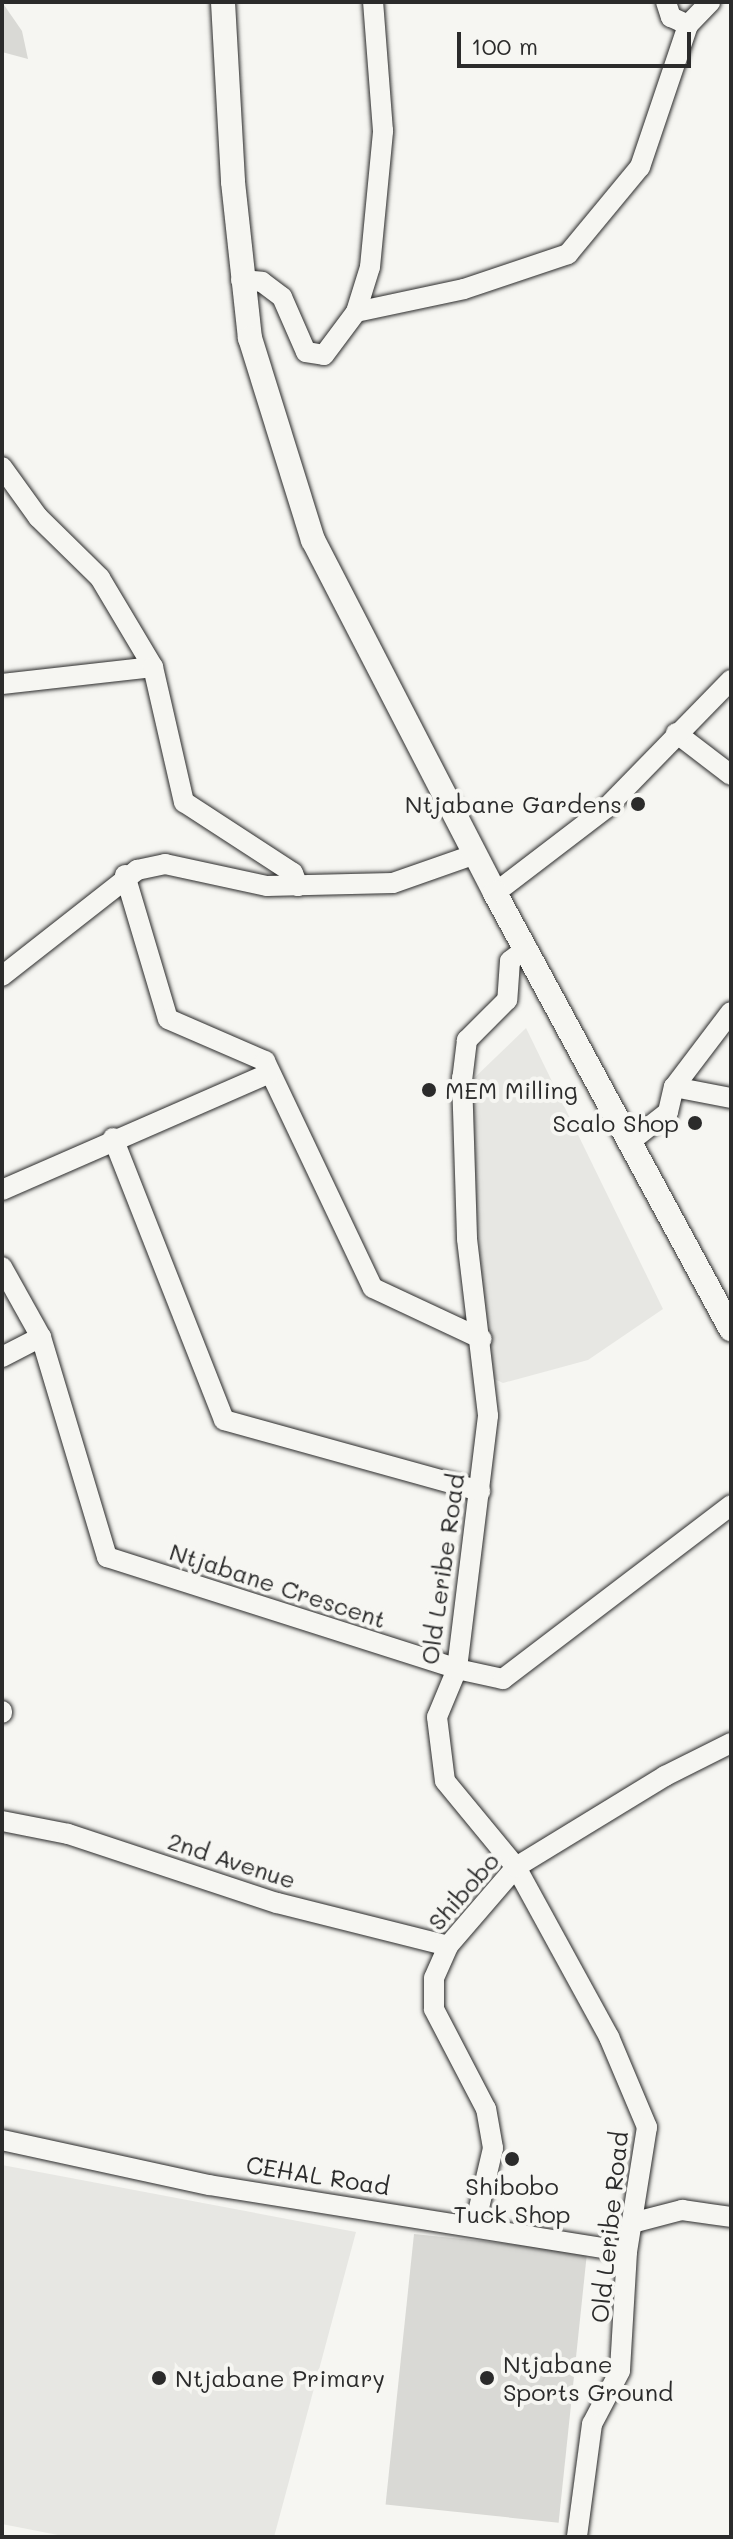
<!DOCTYPE html>
<html>
<head>
<meta charset="utf-8">
<style>
	body { margin:0 }
	#map { position:relative; width:733px; height:2539px; overflow:hidden; background:#f6f6f2; font-family:Mali,sans-serif }
	div>[style] { position:absolute }
	.built>* { inset:0; background:#e7e7e3 }
	.green>* { inset:0; background:#d9d9d5; transform-origin:0 0 }
	.roads { filter:drop-shadow(0 0 2px #2b2b2b) drop-shadow(0 0 2px #2b2b2b) }
	.minor>* { height:20px; margin:-10px; padding:0 10px; transform-origin:10px; border-radius:10px; background:#f6f6f2 }
	.major>* { height:24px; margin:-12px; padding:0 12px; transform-origin:12px; border-radius:12px; background:#f6f6f2 }
	.dots>* { width:22px; height:22px; translate:-50% -50%; box-sizing:border-box; border:4px solid #f6f6f2; border-radius:50% }
	span { translate:-50% -50%; white-space:nowrap; text-align:center; line-height:1.15; -webkit-text-stroke:8px #f6f6f2; paint-order:stroke }
	.poi-label { font-size:24px; color:#2b2b2b }
	.right { translate:-100% -50%; text-align:right }
	.left { translate:0 -50%; text-align:left }
	.street-label { font-size:24px; color:#2b2b2b }
	.frame { position:absolute; inset:0; border:4px solid #2b2b2b; pointer-events:none }
	.scale { position:absolute; left:457px; top:32px; width:234px; height:36px; box-sizing:border-box; border:4px solid #2b2b2b; border-top:0; padding-left:10px; font-size:24px; line-height:28px; white-space:nowrap; color:#2b2b2b; -webkit-text-stroke:6px #f6f6f2; paint-order:stroke }
</style>
</head>
<body>
<div id="map">
	<div class="built">
		<i style="clip-path:polygon(526px 1028px,663px 1309px,588px 1360px,503px 1383px,488px 1376px,468px 1084px)"></i>
		<i style="clip-path:polygon(2px 2165px,356px 2232px,274px 2537px,68px 2537px,2px 2524px)"></i>
	</div>
	<div class="green">
		<i style="clip-path:polygon(2px 2px,22px 31px,28px 59px,2px 52px)"></i>
		<i style="left:414px;top:2234px;width:174px;height:272px;rotate:6deg"></i>
	</div>
	<div class="roads">
		<div class="minor">
			<i style="left:666px;top:2px;width:16px;rotate:72deg"></i>
			<i style="left:671px;top:17px;width:19px;rotate:25deg"></i>
			<i style="left:241px;top:280px;width:21px;rotate:5deg"></i>
			<i style="left:262px;top:282px;width:25px;rotate:37deg"></i>
			<i style="left:282px;top:297px;width:60px;rotate:66.4deg"></i>
			<i style="left:306px;top:352px;width:18px;rotate:9deg"></i>
			<i style="left:324px;top:355px;width:54px;rotate:-53.3deg"></i>
			<i style="left:356px;top:312px;width:110px;rotate:-12deg"></i>
			<i style="left:464px;top:289px;width:110px;rotate:-18.6deg"></i>
			<i style="left:568px;top:254px;width:113px;rotate:-50.4deg"></i>
			<i style="left:640px;top:167px;width:150px;rotate:-71.3deg"></i>
			<i style="left:688px;top:25px;width:32px;rotate:-46deg"></i>
			<i style="left:356px;top:312px;width:47px;rotate:-72.7deg"></i>
			<i style="left:370px;top:267px;width:137px;rotate:-84.5deg"></i>
			<i style="left:383px;top:131px;width:129px;rotate:-94.4deg"></i>
			<i style="left:2px;top:467px;width:62px;rotate:54.2deg"></i>
			<i style="left:38px;top:517px;width:87px;rotate:44.5deg"></i>
			<i style="left:100px;top:578px;width:104px;rotate:59.2deg"></i>
			<i style="left:2px;top:684px;width:152px;rotate:-6.4deg"></i>
			<i style="left:153px;top:667px;width:139px;rotate:77.1deg"></i>
			<i style="left:184px;top:802px;width:130px;rotate:33.1deg"></i>
			<i style="left:293px;top:873px;width:14px;rotate:69deg"></i>
			<i style="left:676px;top:733px;width:69px;rotate:37.4deg"></i>
			<i style="left:125px;top:875px;width:150px;rotate:73.4deg"></i>
			<i style="left:168px;top:1019px;width:106px;rotate:23.4deg"></i>
			<i style="left:265px;top:1061px;width:251px;rotate:64.6deg"></i>
			<i style="left:373px;top:1288px;width:120px;rotate:25.1deg"></i>
			<i style="left:495px;top:893px;width:140px;rotate:-37.4deg"></i>
			<i style="left:606px;top:808px;width:179px;rotate:-45.7deg"></i>
			<i style="left:527px;top:948px;width:21px;rotate:143deg"></i>
			<i style="left:510px;top:961px;width:39px;rotate:94deg"></i>
			<i style="left:507px;top:1000px;width:57px;rotate:135deg"></i>
			<i style="left:467px;top:1040px;width:38px;rotate:97deg"></i>
			<i style="left:462px;top:1078px;width:161px;rotate:88.2deg"></i>
			<i style="left:467px;top:1239px;width:178px;rotate:83.2deg"></i>
			<i style="left:488px;top:1416px;width:255px;rotate:97deg"></i>
			<i style="left:457px;top:1669px;width:52px;rotate:112.6deg"></i>
			<i style="left:437px;top:1717px;width:64px;rotate:82.9deg"></i>
			<i style="left:445px;top:1781px;width:112px;rotate:50.5deg"></i>
			<i style="left:516px;top:1867px;width:194px;rotate:61.3deg"></i>
			<i style="left:609px;top:2037px;width:98px;rotate:67.1deg"></i>
			<i style="left:647px;top:2127px;width:127px;rotate:99.1deg"></i>
			<i style="left:627px;top:2252px;width:119px;rotate:93.4deg"></i>
			<i style="left:620px;top:2371px;width:60px;rotate:117.8deg"></i>
			<i style="left:592px;top:2424px;width:114px;rotate:97.6deg"></i>
			<i style="left:2px;top:976px;width:172px;rotate:-38.1deg"></i>
			<i style="left:137px;top:870px;width:29px;rotate:-12deg"></i>
			<i style="left:165px;top:864px;width:104px;rotate:12.2deg"></i>
			<i style="left:267px;top:886px;width:126px;rotate:-1.4deg"></i>
			<i style="left:393px;top:883px;width:88px;rotate:-19.3deg"></i>
			<i style="left:674px;top:1087px;width:58px;rotate:10.9deg"></i>
			<i style="left:113px;top:1138px;width:303px;rotate:68.5deg"></i>
			<i style="left:224px;top:1420px;width:266px;rotate:15.5deg"></i>
			<i style="left:631px;top:1141px;width:47px;rotate:-38.1deg"></i>
			<i style="left:668px;top:1112px;width:26px;rotate:-77deg"></i>
			<i style="left:674px;top:1087px;width:94px;rotate:-52.8deg"></i>
			<i style="left:2px;top:1190px;width:292px;rotate:-23.6deg"></i>
			<i style="left:2px;top:1267px;width:80px;rotate:60.9deg"></i>
			<i style="left:41px;top:1337px;width:230px;rotate:73.3deg"></i>
			<i style="left:107px;top:1557px;width:367px;rotate:17.7deg"></i>
			<i style="left:457px;top:1669px;width:47px;rotate:12.3deg"></i>
			<i style="left:503px;top:1679px;width:287px;rotate:-37.3deg"></i>
			<i style="left:2px;top:1357px;width:44px;rotate:-27.1deg"></i>
			<i style="left:2px;top:1711px;width:2px;rotate:90deg"></i>
			<i style="left:2px;top:1821px;width:67px;rotate:11.1deg"></i>
			<i style="left:68px;top:1834px;width:220px;rotate:18.3deg"></i>
			<i style="left:277px;top:1903px;width:176px;rotate:14.1deg"></i>
			<i style="left:2px;top:2140px;width:212px;rotate:12.3deg"></i>
			<i style="left:209px;top:2185px;width:423px;rotate:9.1deg"></i>
			<i style="left:632px;top:2223px;width:52px;rotate:-14.6deg"></i>
			<i style="left:682px;top:2210px;width:49px;rotate:8.1deg"></i>
			<i style="left:475px;top:2225px;width:79px;rotate:-76.8deg"></i>
			<i style="left:493px;top:2148px;width:40px;rotate:-100deg"></i>
			<i style="left:486px;top:2109px;width:113px;rotate:-117.5deg"></i>
			<i style="left:434px;top:2009px;width:31px;rotate:-90deg"></i>
			<i style="left:434px;top:1978px;width:35px;rotate:-66deg"></i>
			<i style="left:448px;top:1946px;width:104px;rotate:-49.3deg"></i>
			<i style="left:516px;top:1867px;width:175px;rotate:-31.4deg"></i>
			<i style="left:665px;top:1776px;width:74px;rotate:-26.6deg"></i>
		</div>
		<div class="major">
			<i style="left:223px;top:2px;width:180px;rotate:86.8deg"></i>
			<i style="left:233px;top:182px;width:157px;rotate:83.8deg"></i>
			<i style="left:250px;top:338px;width:212px;rotate:72.7deg"></i>
			<i style="left:313px;top:540px;width:397px;rotate:62.7deg"></i>
			<i style="left:495px;top:893px;width:496px;rotate:61.6deg"></i>
		</div>
	</div>
	<div class="dots">
		<i style="left:638px;top:804px;background:#2b2b2b"></i>
		<i style="left:429px;top:1090px;background:#2b2b2b"></i>
		<i style="left:695px;top:1123px;background:#2b2b2b"></i>
		<i style="left:512px;top:2159px;background:#2b2b2b"></i>
		<i style="left:159px;top:2378px;background:#2b2b2b"></i>
		<i style="left:487px;top:2378px;background:#2b2b2b"></i>
	</div>
	<div class="poi-label">
		<span class="right" style="left:622px;top:804px">Ntjabane Gardens</span>
		<span class="left" style="left:445px;top:1090px">MEM Milling</span>
		<span class="right" style="left:679px;top:1123px">Scalo Shop</span>
		<span style="left:512px;top:2200px">Shibobo<br>Tuck Shop</span>
		<span class="left" style="left:503px;top:2378px">Ntjabane<br>Sports Ground</span>
		<span class="left" style="left:175px;top:2378px">Ntjabane Primary</span>
	</div>
	<div class="street-label">
		<span style="left:442px;top:1569px;rotate:-82deg">Old Leribe Road</span>
		<span style="left:278px;top:1585px;rotate:18deg">Ntjabane Crescent</span>
		<span style="left:232px;top:1860px;rotate:18deg">2nd Avenue</span>
		<span style="left:463px;top:1891px;rotate:-49deg">Shibobo</span>
		<span style="left:318px;top:2175px;rotate:9deg">CEHAL Road</span>
		<span style="left:609px;top:2227px;rotate:-84deg">Old Leribe Road</span>
	</div>
	<div class="frame"></div>
	<div class="scale">100 m</div>
</div>
</body>
</html>
